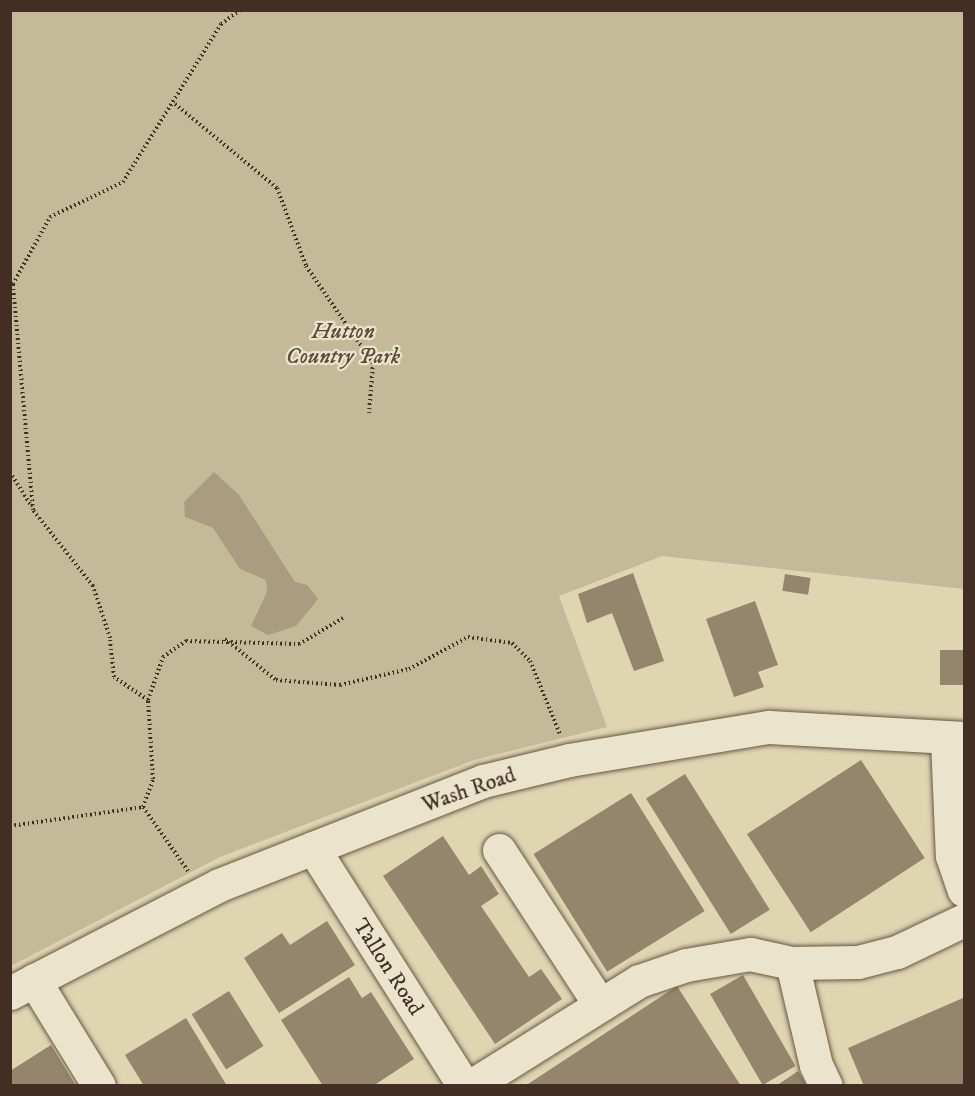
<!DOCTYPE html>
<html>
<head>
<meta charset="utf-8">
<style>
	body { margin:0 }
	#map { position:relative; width:975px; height:1096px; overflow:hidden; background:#dfd5b1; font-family:"IM FELL DW Pica",serif }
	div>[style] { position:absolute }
	.green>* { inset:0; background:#c4b999 }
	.water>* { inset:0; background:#aa9c80 }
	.building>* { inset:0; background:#94856c; transform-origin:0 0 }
	.path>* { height:4px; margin-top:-2px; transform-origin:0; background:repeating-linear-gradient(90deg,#422e22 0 1.5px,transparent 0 4.5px) }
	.roads { filter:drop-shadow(0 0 2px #695846) drop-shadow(0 0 2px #695846) }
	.minor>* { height:33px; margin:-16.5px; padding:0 16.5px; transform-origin:16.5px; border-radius:16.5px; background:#eae4cc }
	span { translate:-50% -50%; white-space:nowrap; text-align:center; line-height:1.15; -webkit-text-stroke:4.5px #eae4cc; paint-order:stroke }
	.park-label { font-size:22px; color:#5c4a3a; font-style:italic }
	.street-label { font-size:22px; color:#422e22 }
	.frame { position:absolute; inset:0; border:12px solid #422e22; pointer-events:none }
</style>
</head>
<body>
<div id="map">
	<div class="green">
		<i style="clip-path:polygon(10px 11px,964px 11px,964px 589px,662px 556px,559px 596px,607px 727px,474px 760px,220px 857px,11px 966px)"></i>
	</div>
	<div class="water">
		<i style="clip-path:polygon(214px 472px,239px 495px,295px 582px,307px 585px,318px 599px,296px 626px,268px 635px,251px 626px,267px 592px,266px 580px,240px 569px,213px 528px,185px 517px,184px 502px)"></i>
	</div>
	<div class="building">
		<i style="clip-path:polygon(633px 573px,664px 661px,634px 671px,612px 613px,587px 623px,578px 594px)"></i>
		<i style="left:785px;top:574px;width:26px;height:17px;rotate:9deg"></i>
		<i style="clip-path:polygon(755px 601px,778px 665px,758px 672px,764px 687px,734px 697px,706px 619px)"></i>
		<i style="left:940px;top:650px;width:24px;height:35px"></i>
		<i style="left:861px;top:760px;width:117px;height:136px;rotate:57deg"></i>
		<i style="left:685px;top:774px;width:160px;height:46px;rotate:58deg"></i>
		<i style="left:631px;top:793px;width:139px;height:115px;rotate:58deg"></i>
		<i style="clip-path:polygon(443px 836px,469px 875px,481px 866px,499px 894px,481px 906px,529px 977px,541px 969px,562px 999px,495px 1044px,383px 876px)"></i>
		<i style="clip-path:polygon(327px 921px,355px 965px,279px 1013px,244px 958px,282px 933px,290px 945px)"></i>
		<i style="left:743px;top:975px;width:105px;height:38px;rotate:60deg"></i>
		<i style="clip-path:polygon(349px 977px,362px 998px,371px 992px,414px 1059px,373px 1086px,323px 1086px,281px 1020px)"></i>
		<i style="clip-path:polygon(677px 986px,741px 1086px,525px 1086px)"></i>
		<i style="left:229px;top:991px;width:65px;height:44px;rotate:58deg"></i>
		<i style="clip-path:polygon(963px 998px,964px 1086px,864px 1086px,848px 1048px)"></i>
		<i style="clip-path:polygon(186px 1018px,227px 1086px,144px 1086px,125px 1055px)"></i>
		<i style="clip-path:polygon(51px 1045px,76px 1086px,10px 1086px,10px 1071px)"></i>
		<i style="clip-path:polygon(798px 1071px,807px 1086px,776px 1086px)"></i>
	</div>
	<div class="path">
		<i style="left:175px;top:104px;width:132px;rotate:39.5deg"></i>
		<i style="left:277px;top:188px;width:83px;rotate:69.6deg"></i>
		<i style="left:306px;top:266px;width:118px;rotate:55.4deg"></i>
		<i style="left:373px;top:363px;width:50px;rotate:94.6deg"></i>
		<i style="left:10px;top:472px;width:41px;rotate:57.8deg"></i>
		<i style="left:225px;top:639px;width:65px;rotate:38.8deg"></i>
		<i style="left:276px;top:680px;width:64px;rotate:4.5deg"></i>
		<i style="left:340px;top:685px;width:71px;rotate:-13.1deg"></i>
		<i style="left:409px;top:669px;width:67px;rotate:-28.5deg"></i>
		<i style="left:468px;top:637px;width:44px;rotate:7.8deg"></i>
		<i style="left:512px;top:643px;width:25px;rotate:45deg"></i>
		<i style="left:530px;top:661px;width:79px;rotate:67.7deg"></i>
		<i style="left:148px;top:700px;width:46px;rotate:-70.8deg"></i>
		<i style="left:163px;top:657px;width:28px;rotate:-35deg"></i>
		<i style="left:186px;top:641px;width:113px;rotate:1.5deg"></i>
		<i style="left:299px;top:644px;width:51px;rotate:-30.6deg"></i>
		<i style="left:10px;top:826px;width:134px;rotate:-8.1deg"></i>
		<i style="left:188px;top:871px;width:78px;rotate:-125.1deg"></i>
		<i style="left:143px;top:807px;width:30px;rotate:-70deg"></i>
		<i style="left:153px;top:779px;width:79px;rotate:-93.6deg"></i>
		<i style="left:148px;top:700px;width:41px;rotate:-145.9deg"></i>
		<i style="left:114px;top:677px;width:39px;rotate:-96deg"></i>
		<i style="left:110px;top:638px;width:55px;rotate:-108.1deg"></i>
		<i style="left:93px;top:586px;width:97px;rotate:-128.3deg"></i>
		<i style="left:33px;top:510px;width:227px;rotate:-95.1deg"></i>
		<i style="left:13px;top:284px;width:77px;rotate:-61.1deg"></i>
		<i style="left:50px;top:217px;width:81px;rotate:-25.6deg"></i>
		<i style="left:123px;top:182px;width:186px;rotate:-58.2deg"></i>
		<i style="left:221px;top:24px;width:24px;rotate:-36deg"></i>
	</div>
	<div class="roads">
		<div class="minor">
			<i style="left:947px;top:739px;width:117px;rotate:87.6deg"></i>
			<i style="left:952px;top:856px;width:36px;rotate:71deg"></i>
			<i style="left:313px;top:848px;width:282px;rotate:57.6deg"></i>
			<i style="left:499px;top:850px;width:185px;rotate:56.9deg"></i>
			<i style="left:792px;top:963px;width:105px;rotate:76.8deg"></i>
			<i style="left:816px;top:1065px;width:23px;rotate:65deg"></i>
			<i style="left:34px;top:980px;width:124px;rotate:58.5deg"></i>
			<i style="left:10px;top:993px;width:235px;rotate:-27.3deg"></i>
			<i style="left:219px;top:885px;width:284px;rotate:-21.5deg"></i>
			<i style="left:483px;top:781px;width:89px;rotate:-13.7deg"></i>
			<i style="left:569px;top:760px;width:203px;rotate:-9.4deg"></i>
			<i style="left:769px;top:727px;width:195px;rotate:3.2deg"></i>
			<i style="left:471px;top:1086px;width:198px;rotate:-32deg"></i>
			<i style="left:639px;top:981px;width:50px;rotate:-18.8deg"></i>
			<i style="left:686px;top:965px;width:65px;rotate:-9.8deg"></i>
			<i style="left:750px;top:954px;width:43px;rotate:12.1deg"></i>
			<i style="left:792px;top:963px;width:66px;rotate:-0.9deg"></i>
			<i style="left:858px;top:962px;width:40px;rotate:-14.4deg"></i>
			<i style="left:897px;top:952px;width:74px;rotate:-25.5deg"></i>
		</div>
	</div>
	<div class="park-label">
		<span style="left:343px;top:344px">Hutton<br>Country Park</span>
	</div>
	<div class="street-label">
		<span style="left:469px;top:790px;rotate:-19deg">Wash Road</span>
		<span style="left:388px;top:967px;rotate:57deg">Tallon Road</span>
	</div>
	<div class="frame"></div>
</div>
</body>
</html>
